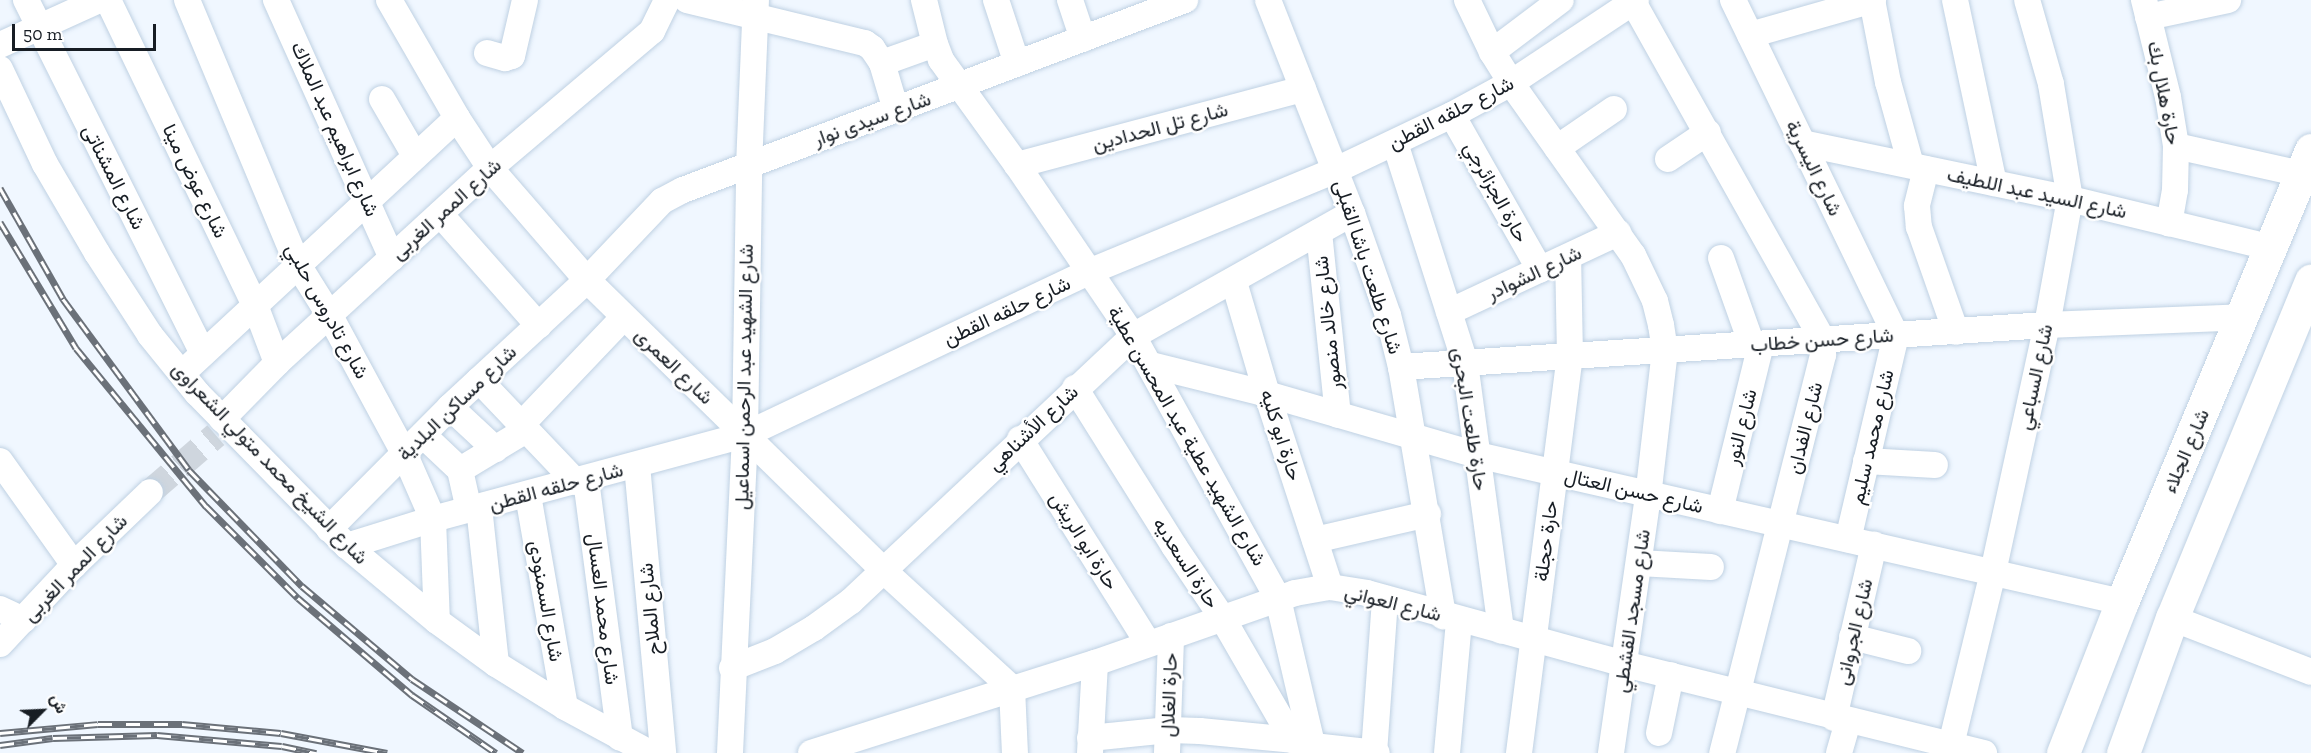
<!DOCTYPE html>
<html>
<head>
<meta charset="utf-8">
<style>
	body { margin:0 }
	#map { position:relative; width:2311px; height:753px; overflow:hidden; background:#f0f7ff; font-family:"Zilla Slab",Vazirmatn,serif }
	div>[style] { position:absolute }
	.minor-tunnel>* { height:26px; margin-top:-13px; transform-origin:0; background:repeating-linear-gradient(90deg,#cfd6de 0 26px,transparent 0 39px) }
	.roads { filter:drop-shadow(0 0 2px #bfd1e3) drop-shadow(0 0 2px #bfd1e3) }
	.minor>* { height:26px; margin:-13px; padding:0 13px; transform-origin:13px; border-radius:13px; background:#fff }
	.major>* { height:33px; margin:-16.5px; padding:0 16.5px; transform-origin:16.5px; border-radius:16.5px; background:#fff }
	.rail>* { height:7px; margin-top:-3.5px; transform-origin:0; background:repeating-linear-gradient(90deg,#fff 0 14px,#6b7179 0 28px); box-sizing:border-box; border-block:2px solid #6b7179 }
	span { translate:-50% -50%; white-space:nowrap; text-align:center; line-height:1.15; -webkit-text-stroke:5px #fff; paint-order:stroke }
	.street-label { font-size:20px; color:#171d24 }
	.north { position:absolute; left:12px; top:681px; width:60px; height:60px; -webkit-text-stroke:4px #fff; paint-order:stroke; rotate:66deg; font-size:16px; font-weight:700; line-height:24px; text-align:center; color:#171d24 }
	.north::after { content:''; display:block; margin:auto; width:21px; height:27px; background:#171d24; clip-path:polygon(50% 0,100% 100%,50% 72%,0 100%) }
	.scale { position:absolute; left:12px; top:24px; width:144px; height:27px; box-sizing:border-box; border:3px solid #171d24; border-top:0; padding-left:8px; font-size:18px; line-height:21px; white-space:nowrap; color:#171d24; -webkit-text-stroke:4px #fff; paint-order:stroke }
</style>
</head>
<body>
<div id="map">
	<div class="minor-tunnel">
		<i style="left:150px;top:492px;width:87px;rotate:-40.8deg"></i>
	</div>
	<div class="roads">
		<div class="minor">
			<i style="left:26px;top:0;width:395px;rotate:63.4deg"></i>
			<i style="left:108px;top:0;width:339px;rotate:64.3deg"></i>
			<i style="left:255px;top:305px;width:62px;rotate:69.2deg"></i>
			<i style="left:187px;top:0;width:287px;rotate:67.3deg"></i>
			<i style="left:298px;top:265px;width:60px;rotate:57.9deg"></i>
			<i style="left:330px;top:316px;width:156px;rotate:61.6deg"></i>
			<i style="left:404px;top:453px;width:72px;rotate:66.3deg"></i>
			<i style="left:433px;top:519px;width:102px;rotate:87.8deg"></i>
			<i style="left:276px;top:0;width:283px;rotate:65.8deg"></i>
			<i style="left:389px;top:0;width:136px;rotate:60deg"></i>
			<i style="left:457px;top:118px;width:60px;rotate:56.6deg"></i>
			<i style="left:490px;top:168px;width:148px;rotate:49.1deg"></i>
			<i style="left:587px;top:280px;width:414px;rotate:44.4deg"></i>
			<i style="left:883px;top:570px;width:175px;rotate:42.5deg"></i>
			<i style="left:1012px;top:688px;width:65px;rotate:87.4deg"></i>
			<i style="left:687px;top:0;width:183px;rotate:13.6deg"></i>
			<i style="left:865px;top:43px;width:9px;rotate:36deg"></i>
			<i style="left:872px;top:48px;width:18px;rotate:56deg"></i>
			<i style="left:882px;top:63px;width:49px;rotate:73.4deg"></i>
			<i style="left:924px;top:0;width:45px;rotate:76deg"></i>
			<i style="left:935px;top:44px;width:17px;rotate:69deg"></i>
			<i style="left:941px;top:60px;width:130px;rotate:54.1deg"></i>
			<i style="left:1017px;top:165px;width:207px;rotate:55.8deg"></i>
			<i style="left:1133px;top:336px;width:300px;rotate:61.1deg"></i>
			<i style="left:1278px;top:599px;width:158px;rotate:76.8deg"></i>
			<i style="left:996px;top:0;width:67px;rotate:71.8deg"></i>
			<i style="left:1070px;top:0;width:41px;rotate:71.6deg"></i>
			<i style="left:1268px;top:0;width:229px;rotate:68.5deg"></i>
			<i style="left:1352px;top:213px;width:108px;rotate:70.6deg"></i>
			<i style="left:1388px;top:315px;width:54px;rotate:76deg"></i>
			<i style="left:1401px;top:367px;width:253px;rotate:80.4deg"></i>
			<i style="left:1467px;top:0;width:58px;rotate:64.3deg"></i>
			<i style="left:1492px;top:52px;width:36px;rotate:58deg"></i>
			<i style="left:1511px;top:83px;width:211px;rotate:54.7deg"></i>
			<i style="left:1633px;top:255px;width:51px;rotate:64.4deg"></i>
			<i style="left:1655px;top:301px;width:25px;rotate:76deg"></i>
			<i style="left:1661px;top:325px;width:25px;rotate:81deg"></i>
			<i style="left:1665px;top:350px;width:147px;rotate:96.6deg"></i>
			<i style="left:1648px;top:496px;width:260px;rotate:98.2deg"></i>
			<i style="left:1632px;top:0;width:390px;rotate:60.7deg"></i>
			<i style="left:1823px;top:340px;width:15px;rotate:90deg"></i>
			<i style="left:1823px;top:355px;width:411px;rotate:104.2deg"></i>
			<i style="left:1733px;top:0;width:373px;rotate:64.1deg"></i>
			<i style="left:1896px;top:335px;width:210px;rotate:103.2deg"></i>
			<i style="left:1872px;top:0;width:84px;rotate:79deg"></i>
			<i style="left:1888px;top:82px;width:86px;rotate:74.5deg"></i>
			<i style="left:1955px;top:0;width:187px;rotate:78deg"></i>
			<i style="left:2144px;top:0;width:100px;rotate:76.1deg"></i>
			<i style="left:2168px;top:97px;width:50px;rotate:80.7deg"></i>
			<i style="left:2176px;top:146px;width:44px;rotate:91.3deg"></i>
			<i style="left:2175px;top:190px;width:34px;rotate:100deg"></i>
			<i style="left:2148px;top:17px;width:82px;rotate:-12deg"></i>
			<i style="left:1750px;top:35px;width:128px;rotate:-15.9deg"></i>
			<i style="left:0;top:45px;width:109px;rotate:-24.4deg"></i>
			<i style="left:1492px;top:52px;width:86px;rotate:-37deg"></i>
			<i style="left:487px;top:53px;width:19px;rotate:16deg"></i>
			<i style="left:505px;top:58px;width:7px;rotate:-16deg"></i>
			<i style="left:512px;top:56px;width:57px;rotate:-76.9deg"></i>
			<i style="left:882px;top:63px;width:56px;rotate:-19.7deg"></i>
			<i style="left:0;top:69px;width:105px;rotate:64.7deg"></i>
			<i style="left:45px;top:164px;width:103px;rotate:59.7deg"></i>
			<i style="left:97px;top:253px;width:98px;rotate:57.1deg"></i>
			<i style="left:150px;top:335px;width:75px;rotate:51deg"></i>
			<i style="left:197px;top:393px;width:214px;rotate:45.6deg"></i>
			<i style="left:347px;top:546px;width:117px;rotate:39.8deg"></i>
			<i style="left:437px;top:621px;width:73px;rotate:36.1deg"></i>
			<i style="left:496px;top:664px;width:81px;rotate:31.9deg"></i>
			<i style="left:565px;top:707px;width:97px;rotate:28.4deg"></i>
			<i style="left:382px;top:99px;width:66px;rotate:59.9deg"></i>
			<i style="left:1452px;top:115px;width:178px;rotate:60.4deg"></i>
			<i style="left:1395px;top:143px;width:231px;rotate:72.3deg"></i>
			<i style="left:1465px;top:363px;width:270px;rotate:82.3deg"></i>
			<i style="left:1802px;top:143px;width:274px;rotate:11.8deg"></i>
			<i style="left:2070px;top:199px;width:208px;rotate:13.6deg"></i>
			<i style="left:2176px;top:146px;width:128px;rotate:12.6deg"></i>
			<i style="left:1557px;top:148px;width:69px;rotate:-34.4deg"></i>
			<i style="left:1668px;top:159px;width:48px;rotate:-34deg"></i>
			<i style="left:1017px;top:165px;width:296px;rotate:-14.9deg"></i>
			<i style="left:1926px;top:169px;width:38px;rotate:104deg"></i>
			<i style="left:1917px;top:206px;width:21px;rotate:85deg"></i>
			<i style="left:1919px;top:227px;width:111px;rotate:70.6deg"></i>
			<i style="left:440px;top:214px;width:149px;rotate:48.5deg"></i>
			<i style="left:1319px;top:232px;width:184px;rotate:84.1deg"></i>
			<i style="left:1721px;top:258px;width:92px;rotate:70.4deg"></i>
			<i style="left:1234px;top:282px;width:117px;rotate:73.6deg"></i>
			<i style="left:1267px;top:394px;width:203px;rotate:71.9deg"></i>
			<i style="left:1449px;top:312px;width:187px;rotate:-25.1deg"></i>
			<i style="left:191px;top:365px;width:363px;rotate:-42.9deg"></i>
			<i style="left:1151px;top:365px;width:120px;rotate:14deg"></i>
			<i style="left:1267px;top:394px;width:219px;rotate:16.2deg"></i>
			<i style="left:1477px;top:455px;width:662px;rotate:12.84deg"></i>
			<i style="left:1401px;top:367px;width:647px;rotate:-3.72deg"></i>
			<i style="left:2047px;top:325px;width:195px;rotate:-2.3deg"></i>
			<i style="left:479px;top:380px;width:141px;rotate:46.4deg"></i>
			<i style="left:1075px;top:388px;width:186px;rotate:57.9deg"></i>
			<i style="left:1174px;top:546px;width:88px;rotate:56.1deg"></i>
			<i style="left:1223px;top:619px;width:140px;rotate:60deg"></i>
			<i style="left:450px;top:407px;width:62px;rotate:43deg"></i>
			<i style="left:222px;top:419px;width:78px;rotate:-45.5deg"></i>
			<i style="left:277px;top:363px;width:289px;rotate:-42.5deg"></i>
			<i style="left:490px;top:168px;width:212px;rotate:-40.2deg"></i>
			<i style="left:652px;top:31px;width:34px;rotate:-64deg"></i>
			<i style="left:521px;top:425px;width:149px;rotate:-46.4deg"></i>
			<i style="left:423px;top:435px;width:51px;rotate:43.4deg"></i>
			<i style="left:460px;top:470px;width:41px;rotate:77.3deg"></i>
			<i style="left:1020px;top:439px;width:241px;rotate:57.9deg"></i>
			<i style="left:0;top:461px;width:128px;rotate:54.6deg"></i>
			<i style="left:1866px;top:461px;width:69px;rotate:3.3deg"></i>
			<i style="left:637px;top:465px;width:289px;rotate:84.8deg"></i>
			<i style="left:460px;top:470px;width:77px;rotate:-31.2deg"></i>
			<i style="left:586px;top:480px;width:260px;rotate:82.5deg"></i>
			<i style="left:528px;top:495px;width:215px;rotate:80.1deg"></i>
			<i style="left:479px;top:507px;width:158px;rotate:83.8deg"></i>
			<i style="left:1720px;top:511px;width:172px;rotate:-76.2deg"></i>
			<i style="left:329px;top:529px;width:172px;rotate:-45.2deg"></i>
			<i style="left:450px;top:407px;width:187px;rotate:-42.8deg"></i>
			<i style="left:587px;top:280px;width:109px;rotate:-46.5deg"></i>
			<i style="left:662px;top:201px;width:24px;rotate:-28deg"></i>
			<i style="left:683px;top:190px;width:537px;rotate:-20.73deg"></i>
			<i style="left:1315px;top:540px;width:116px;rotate:-13deg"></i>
			<i style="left:347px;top:546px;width:90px;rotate:-17.4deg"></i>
			<i style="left:433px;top:519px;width:323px;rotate:-15.1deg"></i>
			<i style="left:745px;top:435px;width:383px;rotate:-25.4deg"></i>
			<i style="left:1091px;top:271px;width:265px;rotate:-22.4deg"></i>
			<i style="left:1336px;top:170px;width:128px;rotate:-25.4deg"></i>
			<i style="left:1452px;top:115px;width:67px;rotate:-28.5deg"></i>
			<i style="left:1511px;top:83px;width:150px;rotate:-33.6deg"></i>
			<i style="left:1639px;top:563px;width:72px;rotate:3.2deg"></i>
			<i style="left:0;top:609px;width:26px;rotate:25deg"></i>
			<i style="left:2172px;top:618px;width:149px;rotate:21.2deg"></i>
			<i style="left:1852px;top:637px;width:58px;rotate:14deg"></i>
			<i style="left:0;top:644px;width:108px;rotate:-46.9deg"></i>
			<i style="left:74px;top:565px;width:105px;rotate:-43.8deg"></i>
			<i style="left:732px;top:668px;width:46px;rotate:-21.6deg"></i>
			<i style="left:775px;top:651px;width:45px;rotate:-30.5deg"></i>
			<i style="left:814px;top:628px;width:46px;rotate:-36.1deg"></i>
			<i style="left:851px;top:601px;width:387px;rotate:-43.2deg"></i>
			<i style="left:1133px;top:336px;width:251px;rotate:-29.3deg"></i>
			<i style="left:1834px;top:718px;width:178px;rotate:-77deg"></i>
			<i style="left:1659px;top:733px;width:59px;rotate:-78.3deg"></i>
			<i style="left:1090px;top:738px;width:79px;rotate:-5.8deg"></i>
			<i style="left:1169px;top:730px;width:31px;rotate:2deg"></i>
			<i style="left:1200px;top:731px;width:93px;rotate:5.5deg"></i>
			<i style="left:1293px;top:740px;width:21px;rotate:17deg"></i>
			<i style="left:1313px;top:746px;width:64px;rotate:6.2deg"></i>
			<i style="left:730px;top:753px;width:318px;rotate:-87.3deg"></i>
			<i style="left:745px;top:435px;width:269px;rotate:-89.1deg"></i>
			<i style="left:749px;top:166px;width:166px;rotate:-87.6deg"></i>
			<i style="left:811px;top:753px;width:298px;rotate:-17.6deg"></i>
			<i style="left:1095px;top:663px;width:212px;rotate:-19.3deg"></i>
			<i style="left:1295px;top:593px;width:36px;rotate:-10deg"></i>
			<i style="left:1330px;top:587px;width:37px;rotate:9deg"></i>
			<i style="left:1367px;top:593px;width:267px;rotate:15.4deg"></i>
			<i style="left:1624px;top:664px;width:371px;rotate:13.9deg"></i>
			<i style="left:1090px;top:753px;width:90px;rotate:-86.8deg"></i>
			<i style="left:1167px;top:753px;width:117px;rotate:-88deg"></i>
			<i style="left:1374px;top:753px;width:155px;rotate:-85.9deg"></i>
			<i style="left:1447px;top:753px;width:134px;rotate:-84.8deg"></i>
			<i style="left:1519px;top:753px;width:399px;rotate:-82.7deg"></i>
			<i style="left:1570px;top:357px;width:100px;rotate:-91.1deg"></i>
			<i style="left:1839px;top:753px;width:33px;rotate:-74deg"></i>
			<i style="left:1949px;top:753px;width:186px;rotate:-76.3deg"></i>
			<i style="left:1993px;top:572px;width:253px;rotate:-77.7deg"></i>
			<i style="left:2047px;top:325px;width:128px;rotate:-79.7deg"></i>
			<i style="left:2070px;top:199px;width:117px;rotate:-99.4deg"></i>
			<i style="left:2051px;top:84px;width:87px;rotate:-105.9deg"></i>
		</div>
		<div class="major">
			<i style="left:2063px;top:753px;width:162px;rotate:-68.7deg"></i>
			<i style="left:2122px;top:602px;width:490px;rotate:-67.3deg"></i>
			<i style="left:2123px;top:753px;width:144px;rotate:-70.1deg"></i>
			<i style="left:2172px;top:618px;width:365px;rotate:-67.6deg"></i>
		</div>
	</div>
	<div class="rail">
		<i style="left:0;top:188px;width:128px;rotate:60.4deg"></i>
		<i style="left:63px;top:299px;width:212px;rotate:53.6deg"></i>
		<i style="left:189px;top:470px;width:162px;rotate:45.8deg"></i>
		<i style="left:302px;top:586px;width:144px;rotate:40.2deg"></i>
		<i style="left:412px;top:679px;width:133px;rotate:33.7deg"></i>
		<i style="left:0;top:222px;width:147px;rotate:58.9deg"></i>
		<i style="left:76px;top:348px;width:205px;rotate:50.6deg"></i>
		<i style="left:206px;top:506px;width:130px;rotate:45deg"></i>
		<i style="left:298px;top:598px;width:150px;rotate:40.4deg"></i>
		<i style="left:412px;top:695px;width:102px;rotate:34.6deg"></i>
		<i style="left:0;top:733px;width:98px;rotate:-5.2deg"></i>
		<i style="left:98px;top:724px;width:84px"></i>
		<i style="left:182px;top:724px;width:99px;rotate:5.2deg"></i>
		<i style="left:281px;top:733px;width:108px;rotate:10.7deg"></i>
		<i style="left:0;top:745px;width:53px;rotate:-7.5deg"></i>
		<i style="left:53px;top:738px;width:104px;rotate:-1.7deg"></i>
		<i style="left:157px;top:735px;width:125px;rotate:5deg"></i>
		<i style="left:282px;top:746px;width:35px;rotate:12deg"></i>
	</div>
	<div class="street-label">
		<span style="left:2164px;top:93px;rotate:79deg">حارة هلال بك</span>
		<span style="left:1451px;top:113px;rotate:-27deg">شارع حلقه القطن</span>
		<span style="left:872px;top:119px;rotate:-20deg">شارع سيدى نوار</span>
		<span style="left:1160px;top:127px;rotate:-15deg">شارع تل الحدادين</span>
		<span style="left:335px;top:129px;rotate:66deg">شارع ابراهيم عبد الملاك</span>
		<span style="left:1814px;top:168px;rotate:64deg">شارع اليسرية</span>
		<span style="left:114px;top:177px;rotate:63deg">شارع المشناتى</span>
		<span style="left:195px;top:181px;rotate:64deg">شارع عوض مينا</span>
		<span style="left:1496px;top:192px;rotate:61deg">حارة الجزائرجي</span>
		<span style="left:2037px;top:193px;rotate:12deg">شارع السيد عبد اللطيف</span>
		<span style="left:446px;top:209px;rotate:-42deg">شارع الممر الغربى</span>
		<span style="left:1368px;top:267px;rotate:72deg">شارع طلعت باشا القبلى</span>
		<span style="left:1534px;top:273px;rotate:-25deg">شارع الشوادر</span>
		<span style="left:327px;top:311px;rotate:61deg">شارع تادروس حلبي</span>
		<span style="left:1007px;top:311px;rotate:-25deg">شارع حلقه القطن</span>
		<span style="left:1328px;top:323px;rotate:-96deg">شارع خالد منصور</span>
		<span style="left:1822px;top:340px;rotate:-4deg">شارع حسن خطاب</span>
		<span style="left:674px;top:366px;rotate:44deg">شارع العمرى</span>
		<span style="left:744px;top:377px;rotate:-89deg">شارع الشهيد عبد الرحمن اسماعيل</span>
		<span style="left:2035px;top:377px;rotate:-78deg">شارع السباعي</span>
		<span style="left:457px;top:403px;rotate:-44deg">شارع مساكن البلدية</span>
		<span style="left:1470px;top:419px;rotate:81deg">حارة طلعت البحرى</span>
		<span style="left:1741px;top:427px;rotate:-76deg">شارع النور</span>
		<span style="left:1033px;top:428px;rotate:-43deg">شارع الأشناهي</span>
		<span style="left:1805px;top:428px;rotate:-76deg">شارع الفدان</span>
		<span style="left:1281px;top:435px;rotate:72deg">حارة ابو كليه</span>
		<span style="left:1187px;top:436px;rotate:60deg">شارع الشهيد عطية عبد المحسن عطية</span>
		<span style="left:1872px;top:437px;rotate:-77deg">شارع محمد سليم</span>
		<span style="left:2186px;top:451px;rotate:-67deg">شارع الجلاء</span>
		<span style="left:270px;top:463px;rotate:46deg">شارع الشيخ محمد متولي الشعراوى</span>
		<span style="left:556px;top:487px;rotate:-15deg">شارع حلقه القطن</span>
		<span style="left:1634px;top:491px;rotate:13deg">شارع حسن العتال</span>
		<span style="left:1084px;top:541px;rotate:58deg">حارة ابو الريش</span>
		<span style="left:1546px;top:541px;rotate:-83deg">حارة حجلة</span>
		<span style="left:1186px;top:563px;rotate:57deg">حارة السعديه</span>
		<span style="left:75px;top:568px;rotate:-46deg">شارع الممر الغربى</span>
		<span style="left:546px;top:601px;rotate:80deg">شارع السمنودى</span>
		<span style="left:1393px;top:603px;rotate:14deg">شارع العواني</span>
		<span style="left:603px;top:609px;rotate:83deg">شارع محمد العسال</span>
		<span style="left:650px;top:609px;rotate:-95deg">شارع الملاح</span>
		<span style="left:1632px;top:611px;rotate:-82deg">شارع مسجد القشطي</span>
		<span style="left:1854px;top:632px;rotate:-77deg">شارع الجروانى</span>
		<span style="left:1169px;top:695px;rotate:-88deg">حارة الغلال</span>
	</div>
	<div class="north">ش</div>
	<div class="scale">50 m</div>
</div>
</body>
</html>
